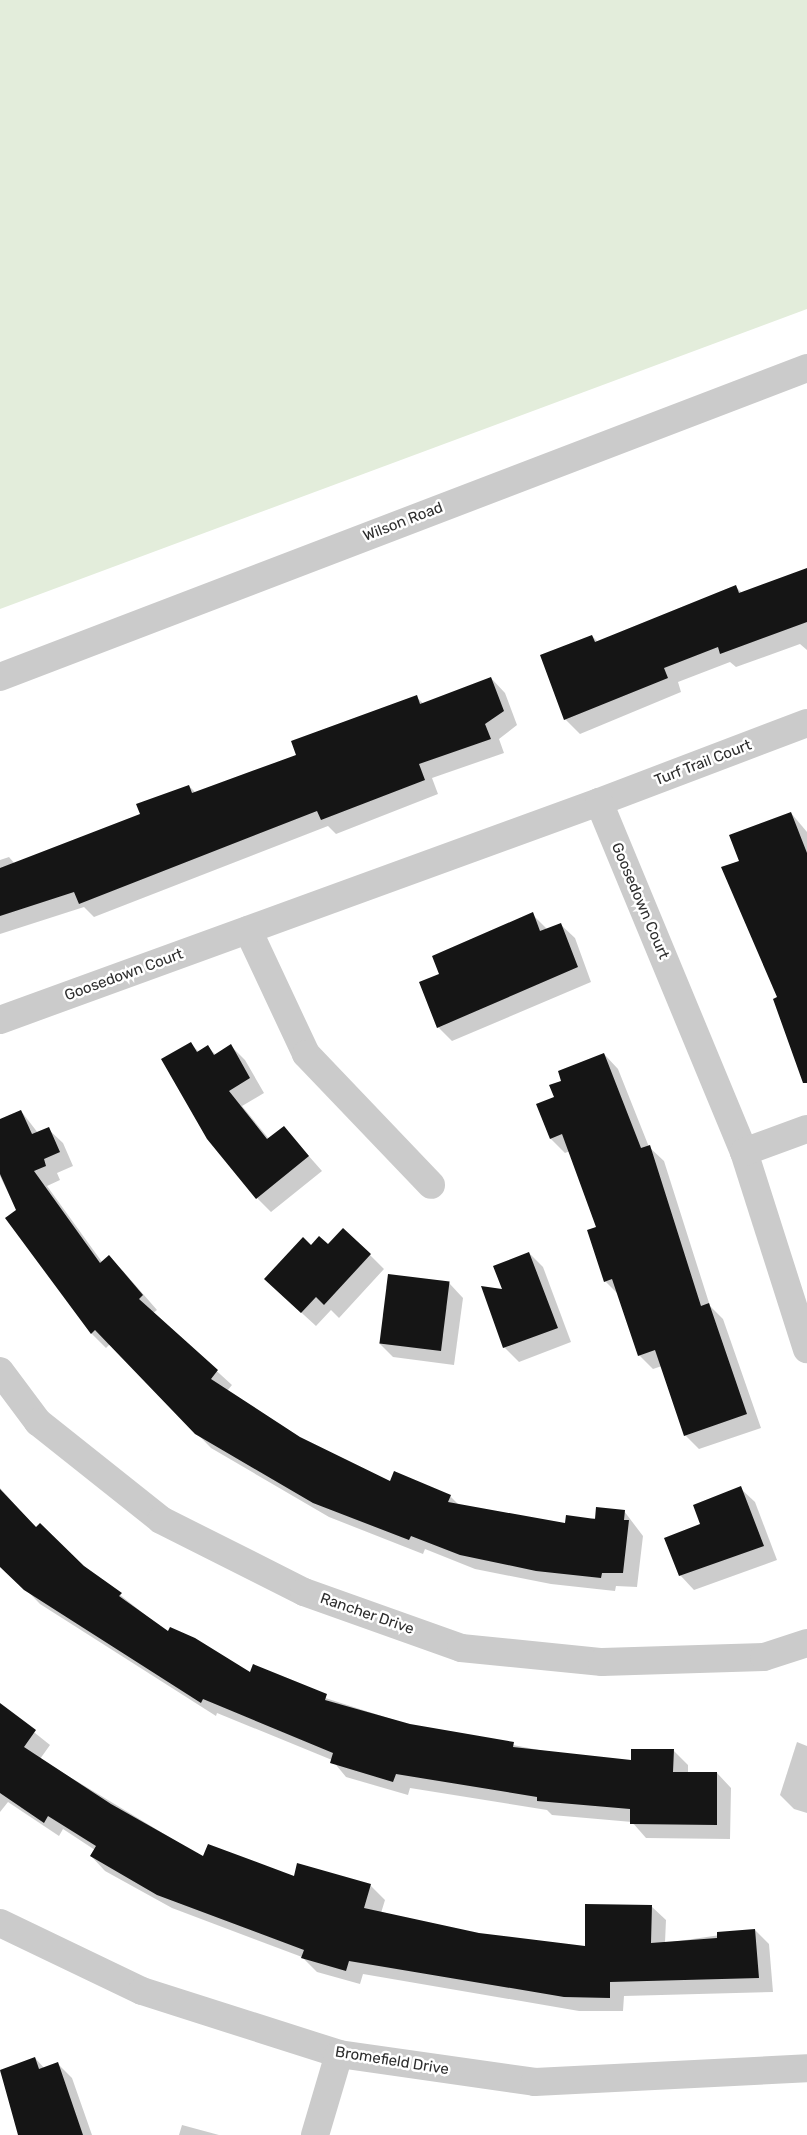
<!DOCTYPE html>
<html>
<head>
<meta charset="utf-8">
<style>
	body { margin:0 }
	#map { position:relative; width:807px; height:2135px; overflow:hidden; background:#fff; font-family:Rubik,sans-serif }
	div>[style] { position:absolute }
	.green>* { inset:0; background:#e3eddb }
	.shadow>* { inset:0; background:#0003 }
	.building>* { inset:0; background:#151515; transform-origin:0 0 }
	.minor>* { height:28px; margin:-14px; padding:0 14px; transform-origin:14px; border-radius:14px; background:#cbcbcb }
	span { translate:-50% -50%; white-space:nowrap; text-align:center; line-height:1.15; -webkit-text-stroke:5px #fff; paint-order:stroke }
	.street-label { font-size:15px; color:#2e2e2e }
</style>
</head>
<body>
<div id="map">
	<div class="green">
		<i style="clip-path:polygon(0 0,807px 0,807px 309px,0 609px)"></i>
	</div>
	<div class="shadow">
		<i style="clip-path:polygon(807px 569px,807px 650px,800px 644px,736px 667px,730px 662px,678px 682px,681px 692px,580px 734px,565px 719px,592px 636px,598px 642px,735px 586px,742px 593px)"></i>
		<i style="clip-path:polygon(491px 678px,505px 693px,517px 725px,499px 739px,504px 753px,432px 778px,438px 794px,336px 834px,328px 826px,94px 917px,84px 907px,0 934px,0 860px,9px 857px,15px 864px,141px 815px,189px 786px,196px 793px,298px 755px,416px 697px,424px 704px)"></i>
		<i style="clip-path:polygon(791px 813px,807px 832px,807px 1047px,779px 998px,741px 862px)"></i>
		<i style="clip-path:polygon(532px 914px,547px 929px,560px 924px,575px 938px,591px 982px,452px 1041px,438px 1027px,441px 975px)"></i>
		<i style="clip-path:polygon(191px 1044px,199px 1052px,208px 1047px,216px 1055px,231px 1046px,245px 1060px,264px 1093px,242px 1106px,269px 1139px,284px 1128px,322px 1171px,271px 1212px,257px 1198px)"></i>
		<i style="clip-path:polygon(604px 1054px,618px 1069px,649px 1147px,664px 1161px,710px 1306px,723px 1319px,761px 1428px,699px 1449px,685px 1435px,662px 1366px,653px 1369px,639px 1355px,618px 1294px,605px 1281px,598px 1228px,570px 1151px,565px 1153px,551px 1139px,556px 1098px,563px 1082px)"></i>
		<i style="clip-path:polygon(21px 1111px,38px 1133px,48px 1129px,63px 1143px,73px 1166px,57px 1173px,60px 1180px,47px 1186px,102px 1262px,108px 1257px,123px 1271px,157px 1310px,153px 1313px,232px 1385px,227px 1391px,299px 1439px,390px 1483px,450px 1496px,460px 1506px,566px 1525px,624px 1511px,643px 1536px,637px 1587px,616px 1586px,615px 1591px,551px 1584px,475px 1569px,425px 1549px,423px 1554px,329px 1517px,211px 1448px,110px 1344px,106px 1348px,92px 1334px,7px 1218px,17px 1211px,0 1176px,0 1120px)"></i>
		<i style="clip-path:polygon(329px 1246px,370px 1255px,384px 1269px,339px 1318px,331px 1310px,316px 1326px,280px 1293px,311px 1247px)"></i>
		<i style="clip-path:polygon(529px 1253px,543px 1267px,571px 1342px,519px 1362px,504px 1347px,504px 1291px)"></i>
		<i style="clip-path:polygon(449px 1283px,463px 1298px,454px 1365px,393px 1357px,379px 1343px)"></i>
		<i style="clip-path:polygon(0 1488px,36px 1528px,168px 1633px,250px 1674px,410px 1725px,575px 1757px,632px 1762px,674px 1751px,688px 1765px,688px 1773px,717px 1773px,731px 1788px,730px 1839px,646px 1838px,632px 1822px,552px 1815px,547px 1810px,410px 1788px,408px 1795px,346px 1777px,332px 1760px,217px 1713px,216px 1716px,40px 1604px,0 1563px)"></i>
		<i style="clip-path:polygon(740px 1488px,755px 1502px,777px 1560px,694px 1590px,680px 1575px,702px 1524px)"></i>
		<i style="clip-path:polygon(0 1705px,50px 1745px,40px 1759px,204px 1858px,294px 1878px,370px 1885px,385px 1900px,381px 1913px,479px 1934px,586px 1947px,651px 1906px,666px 1920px,665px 1943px,755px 1930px,769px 1944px,773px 1992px,624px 1996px,623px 2011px,579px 2011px,363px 1974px,360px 1984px,317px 1972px,302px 1957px,172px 1908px,105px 1871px,91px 1856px,95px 1850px,63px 1829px,59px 1836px,8px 1802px,0 1812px)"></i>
		<i style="clip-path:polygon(797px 1742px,807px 1746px,807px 1813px,794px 1809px,780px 1795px)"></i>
		<i style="clip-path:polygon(35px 2058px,45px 2069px,58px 2064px,72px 2078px,92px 2135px,22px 2135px,0 2071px)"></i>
		<i style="clip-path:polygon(182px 2125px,219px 2135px,220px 2135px,179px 2135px)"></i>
	</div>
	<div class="building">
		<i style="clip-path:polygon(807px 568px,807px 622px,720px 654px,718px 647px,664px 668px,668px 678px,564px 720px,540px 655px,592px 635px,595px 642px,736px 585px,739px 593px)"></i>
		<i style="clip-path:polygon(491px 677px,504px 711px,485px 724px,491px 739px,419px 764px,425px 780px,321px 820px,317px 811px,79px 904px,74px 892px,0 916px,0 868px,140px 814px,136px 804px,189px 785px,192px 793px,296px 755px,291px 741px,417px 695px,420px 704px)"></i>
		<i style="clip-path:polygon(791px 812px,807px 853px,807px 1083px,803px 1083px,773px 999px,777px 997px,721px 867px,739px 861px,729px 835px)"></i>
		<i style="clip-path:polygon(533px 912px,540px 931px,561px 923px,578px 967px,437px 1028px,419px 982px,439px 974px,432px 956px)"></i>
		<i style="clip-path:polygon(191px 1042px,197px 1052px,208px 1045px,214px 1055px,231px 1044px,250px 1078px,229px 1091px,267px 1139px,284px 1126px,309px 1156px,256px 1199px,207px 1139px,161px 1059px)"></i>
		<i style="clip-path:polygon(604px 1053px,641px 1148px,650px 1145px,701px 1306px,709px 1303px,747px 1414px,684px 1436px,655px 1350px,638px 1356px,612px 1279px,604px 1282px,587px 1230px,596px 1227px,562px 1134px,550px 1139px,536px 1104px,554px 1097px,549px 1085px,561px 1081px,558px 1071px)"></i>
		<i style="clip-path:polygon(21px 1110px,32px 1134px,49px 1127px,60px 1152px,44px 1159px,46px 1166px,34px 1171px,100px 1263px,109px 1255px,143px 1295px,139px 1299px,218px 1370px,211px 1379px,300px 1437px,390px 1481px,394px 1471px,451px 1495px,448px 1502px,565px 1523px,566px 1515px,595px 1519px,596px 1507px,625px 1510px,624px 1520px,629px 1520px,623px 1573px,602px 1573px,601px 1578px,536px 1571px,460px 1555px,411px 1536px,409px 1540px,313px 1503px,195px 1434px,95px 1330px,91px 1334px,5px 1218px,16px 1210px,0 1174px,0 1119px)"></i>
		<i style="clip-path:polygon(343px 1228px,371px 1254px,324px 1305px,316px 1297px,301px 1313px,264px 1279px,303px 1237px,311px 1245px,319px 1236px,328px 1244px)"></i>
		<i style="clip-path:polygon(529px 1252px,558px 1328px,503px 1348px,481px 1286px,502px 1289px,493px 1266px)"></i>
		<i style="left:388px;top:1274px;width:62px;height:70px;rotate:7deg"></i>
		<i style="clip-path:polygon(741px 1486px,764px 1546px,679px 1576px,664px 1538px,700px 1524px,693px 1505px)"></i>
		<i style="clip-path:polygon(0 1489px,36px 1527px,40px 1523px,84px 1566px,122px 1593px,119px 1596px,168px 1631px,170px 1627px,195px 1638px,250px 1672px,253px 1664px,327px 1694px,325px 1700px,410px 1724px,514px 1742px,513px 1747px,631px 1760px,631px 1749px,674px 1749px,673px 1772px,717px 1772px,717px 1825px,630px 1824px,630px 1809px,537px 1801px,537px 1797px,396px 1774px,393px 1782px,330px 1763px,333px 1753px,203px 1699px,201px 1703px,24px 1590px,0 1567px)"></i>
		<i style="clip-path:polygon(0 1703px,36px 1730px,24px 1747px,111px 1804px,203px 1856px,208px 1844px,294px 1876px,297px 1863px,371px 1884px,364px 1908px,479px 1933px,585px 1946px,585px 1904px,652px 1905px,651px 1943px,717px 1938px,717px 1932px,755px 1929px,759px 1978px,610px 1982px,610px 1998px,564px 1997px,349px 1961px,346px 1971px,301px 1958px,304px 1950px,157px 1895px,90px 1856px,96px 1846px,48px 1816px,44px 1823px,0 1793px)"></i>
		<i style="clip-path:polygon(35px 2057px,39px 2069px,58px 2062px,83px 2135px,18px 2135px,0 2070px)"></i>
	</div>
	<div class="minor">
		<i style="left:0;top:677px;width:864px;rotate:-20.95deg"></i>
		<i style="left:599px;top:802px;width:222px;rotate:-20.8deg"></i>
		<i style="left:248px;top:930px;width:137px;rotate:64.9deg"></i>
		<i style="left:306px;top:1054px;width:181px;rotate:46.3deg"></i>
		<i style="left:0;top:1020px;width:637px;rotate:-20deg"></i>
		<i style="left:599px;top:802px;width:379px;rotate:67.5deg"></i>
		<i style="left:744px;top:1152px;width:207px;rotate:72.3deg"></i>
		<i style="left:744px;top:1152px;width:67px;rotate:-20.1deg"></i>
		<i style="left:0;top:1371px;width:64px;rotate:53.3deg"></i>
		<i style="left:38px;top:1422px;width:157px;rotate:38.5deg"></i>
		<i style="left:161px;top:1520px;width:160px;rotate:26.7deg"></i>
		<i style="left:304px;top:1592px;width:167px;rotate:19.6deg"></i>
		<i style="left:461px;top:1648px;width:142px;rotate:5.7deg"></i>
		<i style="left:602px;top:1662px;width:162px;rotate:-1.8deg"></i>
		<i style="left:764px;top:1657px;width:45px;rotate:-18deg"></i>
		<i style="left:0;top:1923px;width:157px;rotate:25.6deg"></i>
		<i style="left:142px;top:1991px;width:207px;rotate:17.7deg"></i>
		<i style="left:339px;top:2054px;width:198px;rotate:8.1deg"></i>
		<i style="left:535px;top:2082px;width:272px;rotate:-2.9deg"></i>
		<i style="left:315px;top:2135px;width:84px;rotate:-73.5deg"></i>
	</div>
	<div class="street-label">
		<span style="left:403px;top:522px;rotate:-21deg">Wilson Road</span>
		<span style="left:703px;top:763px;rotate:-21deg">Turf Trail Court</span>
		<span style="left:640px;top:901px;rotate:67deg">Goosedown Court</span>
		<span style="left:124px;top:975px;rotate:-20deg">Goosedown Court</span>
		<span style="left:367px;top:1614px;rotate:19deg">Rancher Drive</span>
		<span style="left:392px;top:2061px;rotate:9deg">Bromefield Drive</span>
	</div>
</div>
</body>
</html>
